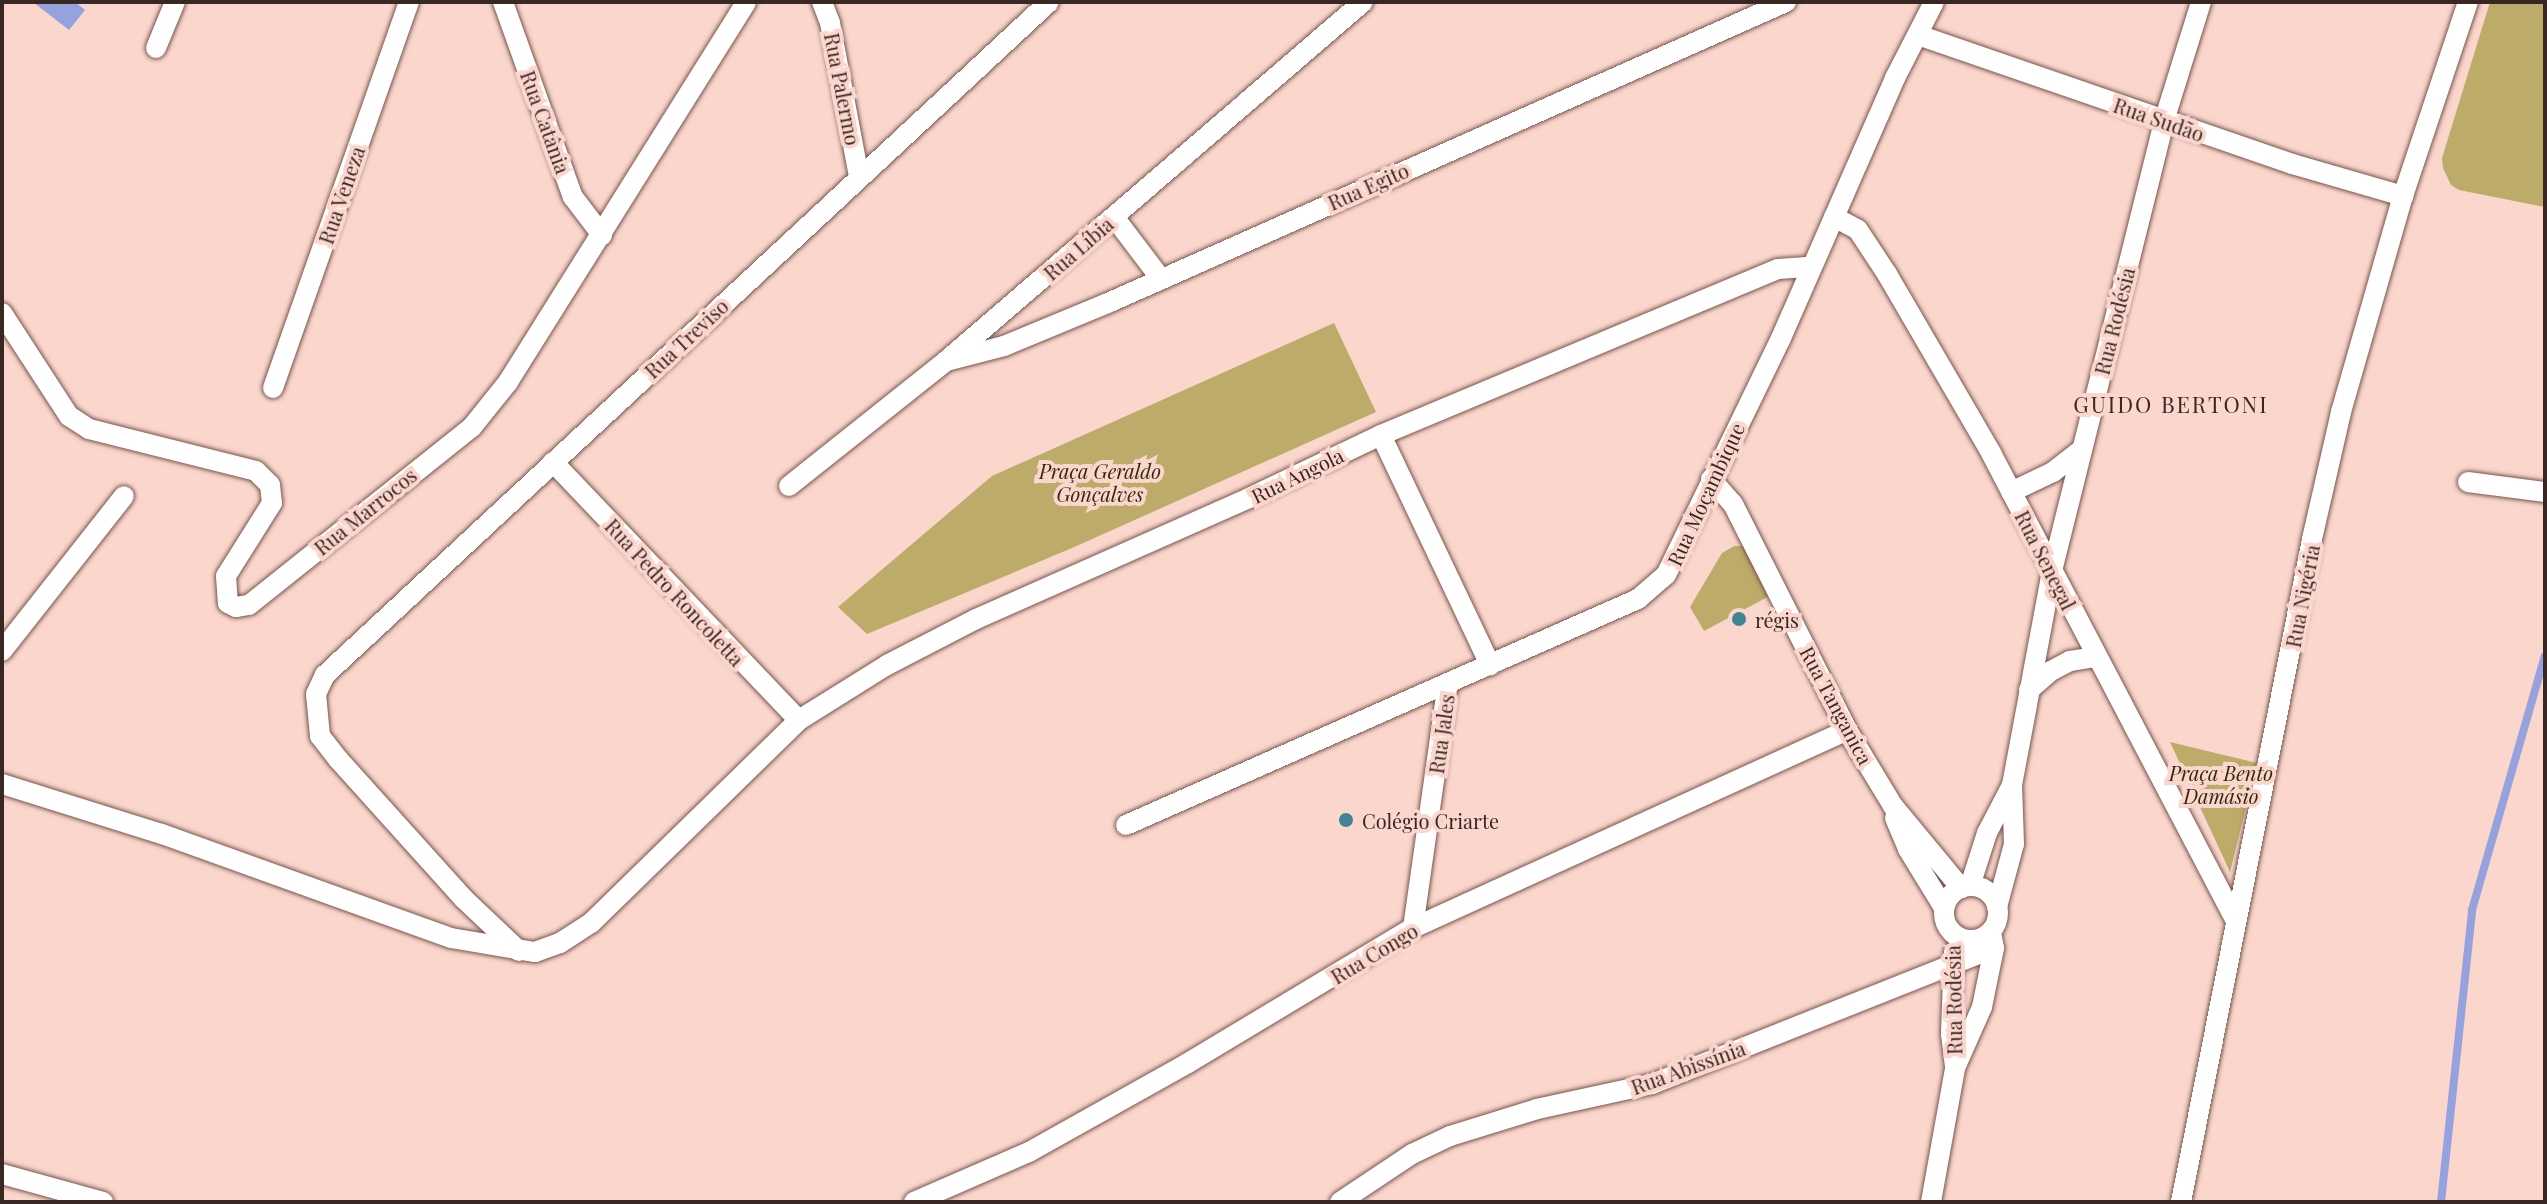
<!DOCTYPE html>
<html>
<head>
<meta charset="utf-8">
<style>
	body { margin:0 }
	#map { position:relative; width:2547px; height:1204px; overflow:hidden; background:#fad6cd; font-family:"Playfair Display",serif }
	div>[style] { position:absolute }
	.green>* { inset:0; background:#bdab6a }
	.water>* { inset:0; background:#95a2de }
	.stream>* { height:8px; margin:-4px; padding:0 4px; transform-origin:4px; border-radius:4px; background:#95a2de }
	.roads { filter:drop-shadow(0 0 2px #7a544b) drop-shadow(0 0 2px #7a544b) }
	.minor>* { height:20px; margin:-10px; padding:0 10px; transform-origin:10px; border-radius:10px; background:#fff }
	.minor>.ring { margin:-10px; padding:0; box-sizing:content-box; background:none; border:20px solid #fff; border-radius:50% }
	.dots>* { width:22px; height:22px; translate:-50% -50%; box-sizing:border-box; border:4px solid #fad6cd; border-radius:50% }
	span { translate:-50% -50%; white-space:nowrap; text-align:center; line-height:1.15; -webkit-text-stroke:8px #fad6cd; paint-order:stroke }
	.street-label { font-size:20px; color:#382723 }
	.park-label { font-size:20px; color:#31290b; font-style:italic }
	.poi-label { font-size:20px; color:#382723 }
	.left { translate:0 -50%; text-align:left }
	.neighbourhood-label { font-size:22px; color:#382723; letter-spacing:2px }
	.frame { position:absolute; inset:0; border:4px solid #382723; pointer-events:none }
</style>
</head>
<body>
<div id="map">
	<div class="green">
		<i style="clip-path:polygon(2490px 2px,2545px 2px,2545px 207px,2459px 190px,2451px 185px,2443px 168px,2442px 158px)"></i>
		<i style="clip-path:polygon(1334px 323px,1376px 412px,1072px 548px,867px 634px,838px 607px,992px 476px)"></i>
		<i style="clip-path:polygon(1734px 546px,1747px 546px,1777px 592px,1704px 631px,1690px 607px,1722px 553px)"></i>
		<i style="clip-path:polygon(2170px 742px,2257px 763px,2230px 872px)"></i>
	</div>
	<div class="water">
		<i style="clip-path:polygon(33px 2px,75px 2px,85px 10px,69px 30px)"></i>
	</div>
	<div class="stream">
		<i style="left:2441px;top:1202px;width:294px;rotate:-83.9deg"></i>
		<i style="left:2472px;top:910px;width:264px;rotate:-74deg"></i>
	</div>
	<div class="roads">
		<div class="minor">
			<i style="left:503px;top:2px;width:207px;rotate:70.3deg"></i>
			<i style="left:573px;top:197px;width:48px;rotate:52.7deg"></i>
			<i style="left:822px;top:2px;width:22px;rotate:69deg"></i>
			<i style="left:830px;top:23px;width:157px;rotate:79.3deg"></i>
			<i style="left:1918px;top:35px;width:396px;rotate:19deg"></i>
			<i style="left:2292px;top:164px;width:116px;rotate:16.1deg"></i>
			<i style="left:156px;top:48px;width:50px;rotate:-67.6deg"></i>
			<i style="left:1114px;top:217px;width:78px;rotate:52.8deg"></i>
			<i style="left:1834px;top:217px;width:27px;rotate:28deg"></i>
			<i style="left:1858px;top:230px;width:53px;rotate:56.6deg"></i>
			<i style="left:1887px;top:274px;width:207px;rotate:59.8deg"></i>
			<i style="left:1991px;top:453px;width:528px;rotate:62.37deg"></i>
			<i style="left:2px;top:313px;width:123px;rotate:57deg"></i>
			<i style="left:69px;top:416px;width:24px;rotate:33deg"></i>
			<i style="left:89px;top:429px;width:172px;rotate:14.1deg"></i>
			<i style="left:256px;top:471px;width:20px;rotate:45deg"></i>
			<i style="left:270px;top:485px;width:18px;rotate:84deg"></i>
			<i style="left:272px;top:503px;width:86px;rotate:122.2deg"></i>
			<i style="left:226px;top:576px;width:27px;rotate:86deg"></i>
			<i style="left:228px;top:603px;width:9px;rotate:27deg"></i>
			<i style="left:236px;top:607px;width:13px;rotate:-9deg"></i>
			<i style="left:249px;top:605px;width:285px;rotate:-38.6deg"></i>
			<i style="left:472px;top:427px;width:58px;rotate:-51.3deg"></i>
			<i style="left:508px;top:382px;width:448px;rotate:-57.9deg"></i>
			<i style="left:946px;top:361px;width:60px;rotate:-14.5deg"></i>
			<i style="left:1004px;top:346px;width:113px;rotate:-22.5deg"></i>
			<i style="left:1108px;top:303px;width:742px;rotate:-23.94deg"></i>
			<i style="left:273px;top:388px;width:409px;rotate:-70.6deg"></i>
			<i style="left:1381px;top:435px;width:255px;rotate:64.6deg"></i>
			<i style="left:553px;top:462px;width:356px;rotate:46.4deg"></i>
			<i style="left:1711px;top:479px;width:33px;rotate:49deg"></i>
			<i style="left:1733px;top:504px;width:253px;rotate:63.2deg"></i>
			<i style="left:1847px;top:730px;width:89px;rotate:58.8deg"></i>
			<i style="left:1893px;top:806px;width:107px;rotate:50.3deg"></i>
			<i style="left:2468px;top:482px;width:78px;rotate:7.4deg"></i>
			<i style="left:789px;top:486px;width:201px;rotate:-38.5deg"></i>
			<i style="left:946px;top:361px;width:550px;rotate:-40.73deg"></i>
			<i style="left:2011px;top:492px;width:47px;rotate:-25.5deg"></i>
			<i style="left:2053px;top:472px;width:37px;rotate:-38deg"></i>
			<i style="left:2px;top:651px;width:197px;rotate:-51.8deg"></i>
			<i style="left:2029px;top:690px;width:29px;rotate:-41deg"></i>
			<i style="left:2051px;top:671px;width:21px;rotate:-28deg"></i>
			<i style="left:2070px;top:661px;width:26px;rotate:-9deg"></i>
			<i style="left:2px;top:784px;width:168px;rotate:17.4deg"></i>
			<i style="left:162px;top:834px;width:307px;rotate:19.8deg"></i>
			<i style="left:451px;top:938px;width:85px;rotate:9.5deg"></i>
			<i style="left:535px;top:952px;width:27px;rotate:-20deg"></i>
			<i style="left:560px;top:943px;width:37px;rotate:-33deg"></i>
			<i style="left:591px;top:923px;width:291px;rotate:-44.3deg"></i>
			<i style="left:799px;top:720px;width:104px;rotate:-32deg"></i>
			<i style="left:887px;top:665px;width:100px;rotate:-27.3deg"></i>
			<i style="left:976px;top:619px;width:299px;rotate:-23.9deg"></i>
			<i style="left:1249px;top:498px;width:146px;rotate:-25.5deg"></i>
			<i style="left:1381px;top:435px;width:430px;rotate:-22.7deg"></i>
			<i style="left:1778px;top:269px;width:32px;rotate:-4deg"></i>
			<i style="left:1895px;top:818px;width:34px;rotate:67deg"></i>
			<i style="left:1908px;top:849px;width:69px;rotate:58.6deg"></i>
			<i style="left:1126px;top:825px;width:560px;rotate:-23.82deg"></i>
			<i style="left:1638px;top:599px;width:37px;rotate:-41deg"></i>
			<i style="left:1666px;top:575px;width:263px;rotate:-64.1deg"></i>
			<i style="left:1781px;top:338px;width:284px;rotate:-66.3deg"></i>
			<i style="left:1895px;top:78px;width:85px;rotate:-62.8deg"></i>
			<i style="left:1970px;top:886px;width:56px;rotate:-72.2deg"></i>
			<i style="left:1987px;top:833px;width:54px;rotate:-62.5deg"></i>
			<i class="ring" style="left:1944px;top:886px;width:34px;height:34px"></i>
			<i style="left:1997px;top:907px;width:65px;rotate:-74.9deg"></i>
			<i style="left:2014px;top:844px;width:59px;rotate:-91.9deg"></i>
			<i style="left:2012px;top:785px;width:218px;rotate:-79.4deg"></i>
			<i style="left:2052px;top:571px;width:464px;rotate:-76deg"></i>
			<i style="left:2164px;top:121px;width:125px;rotate:-72.7deg"></i>
			<i style="left:1413px;top:928px;width:247px;rotate:-81.9deg"></i>
			<i style="left:519px;top:951px;width:76px;rotate:-136.6deg"></i>
			<i style="left:464px;top:899px;width:188px;rotate:-132deg"></i>
			<i style="left:338px;top:759px;width:29px;rotate:-128deg"></i>
			<i style="left:320px;top:736px;width:42px;rotate:-95.4deg"></i>
			<i style="left:316px;top:694px;width:21px;rotate:-65deg"></i>
			<i style="left:325px;top:675px;width:988px;rotate:-42.91deg"></i>
			<i style="left:1954px;top:952px;width:82px;rotate:92.1deg"></i>
			<i style="left:1951px;top:1034px;width:34px;rotate:83deg"></i>
			<i style="left:2px;top:1174px;width:105px;rotate:15.5deg"></i>
			<i style="left:914px;top:1202px;width:125px;rotate:-23.5deg"></i>
			<i style="left:1029px;top:1152px;width:182px;rotate:-29.2deg"></i>
			<i style="left:1188px;top:1063px;width:262px;rotate:-31deg"></i>
			<i style="left:1413px;top:928px;width:477px;rotate:-24.5deg"></i>
			<i style="left:1340px;top:1202px;width:87px;rotate:-33.7deg"></i>
			<i style="left:1412px;top:1154px;width:42px;rotate:-25.3deg"></i>
			<i style="left:1450px;top:1136px;width:91px;rotate:-17.2deg"></i>
			<i style="left:1537px;top:1109px;width:118px;rotate:-12.3deg"></i>
			<i style="left:1652px;top:1084px;width:368px;rotate:-21.7deg"></i>
			<i style="left:1931px;top:1202px;width:136px;rotate:-79.8deg"></i>
			<i style="left:1955px;top:1068px;width:67px;rotate:-66.1deg"></i>
			<i style="left:1982px;top:1007px;width:60px;rotate:-78.5deg"></i>
			<i style="left:1994px;top:948px;width:16px;rotate:-101deg"></i>
			<i style="left:2181px;top:1202px;width:676px;rotate:-78.82deg"></i>
			<i style="left:2312px;top:539px;width:130px;rotate:-77.1deg"></i>
			<i style="left:2341px;top:412px;width:225px;rotate:-74deg"></i>
			<i style="left:2403px;top:196px;width:205px;rotate:-71.5deg"></i>
		</div>
	</div>
	<div class="dots">
		<i style="left:1739px;top:619px;background:#418594"></i>
		<i style="left:1346px;top:820px;background:#418594"></i>
	</div>
	<div class="street-label">
		<span style="left:843px;top:89px;rotate:79deg">Rua Palermo</span>
		<span style="left:2159px;top:119px;rotate:19deg">Rua Sudão</span>
		<span style="left:546px;top:122px;rotate:70deg">Rua Catânia</span>
		<span style="left:1368px;top:186px;rotate:-24deg">Rua Egito</span>
		<span style="left:341px;top:195px;rotate:-71deg">Rua Veneza</span>
		<span style="left:1078px;top:248px;rotate:-41deg">Rua Líbia</span>
		<span style="left:2114px;top:321px;rotate:-76deg">Rua Rodésia</span>
		<span style="left:686px;top:338px;rotate:-43deg">Rua Treviso</span>
		<span style="left:1297px;top:475px;rotate:-26deg">Rua Angola</span>
		<span style="left:1705px;top:494px;rotate:-65deg">Rua Moçambique</span>
		<span style="left:365px;top:511px;rotate:-39deg">Rua Marrocos</span>
		<span style="left:2046px;top:560px;rotate:63deg">Rua Senegal</span>
		<span style="left:675px;top:592px;rotate:47deg">Rua Pedro Roncoletta</span>
		<span style="left:2302px;top:596px;rotate:-79deg">Rua Nigéria</span>
		<span style="left:1837px;top:705px;rotate:62deg">Rua Tanganica</span>
		<span style="left:1441px;top:734px;rotate:-82deg">Rua Jales</span>
		<span style="left:1374px;top:953px;rotate:-31deg">Rua Congo</span>
		<span style="left:1953px;top:1000px;rotate:-91deg">Rua Rodésia</span>
		<span style="left:1688px;top:1067px;rotate:-20deg">Rua Abissínia</span>
	</div>
	<div class="park-label">
		<span style="left:1100px;top:482px">Praça Geraldo<br>Gonçalves</span>
		<span style="left:2221px;top:784px">Praça Bento<br>Damásio</span>
	</div>
	<div class="poi-label">
		<span class="left" style="left:1755px;top:619px">régis</span>
		<span class="left" style="left:1362px;top:820px">Colégio Criarte</span>
	</div>
	<div class="neighbourhood-label">
		<span style="left:2171px;top:405px">GUIDO BERTONI</span>
	</div>
	<div class="frame"></div>
</div>
</body>
</html>
